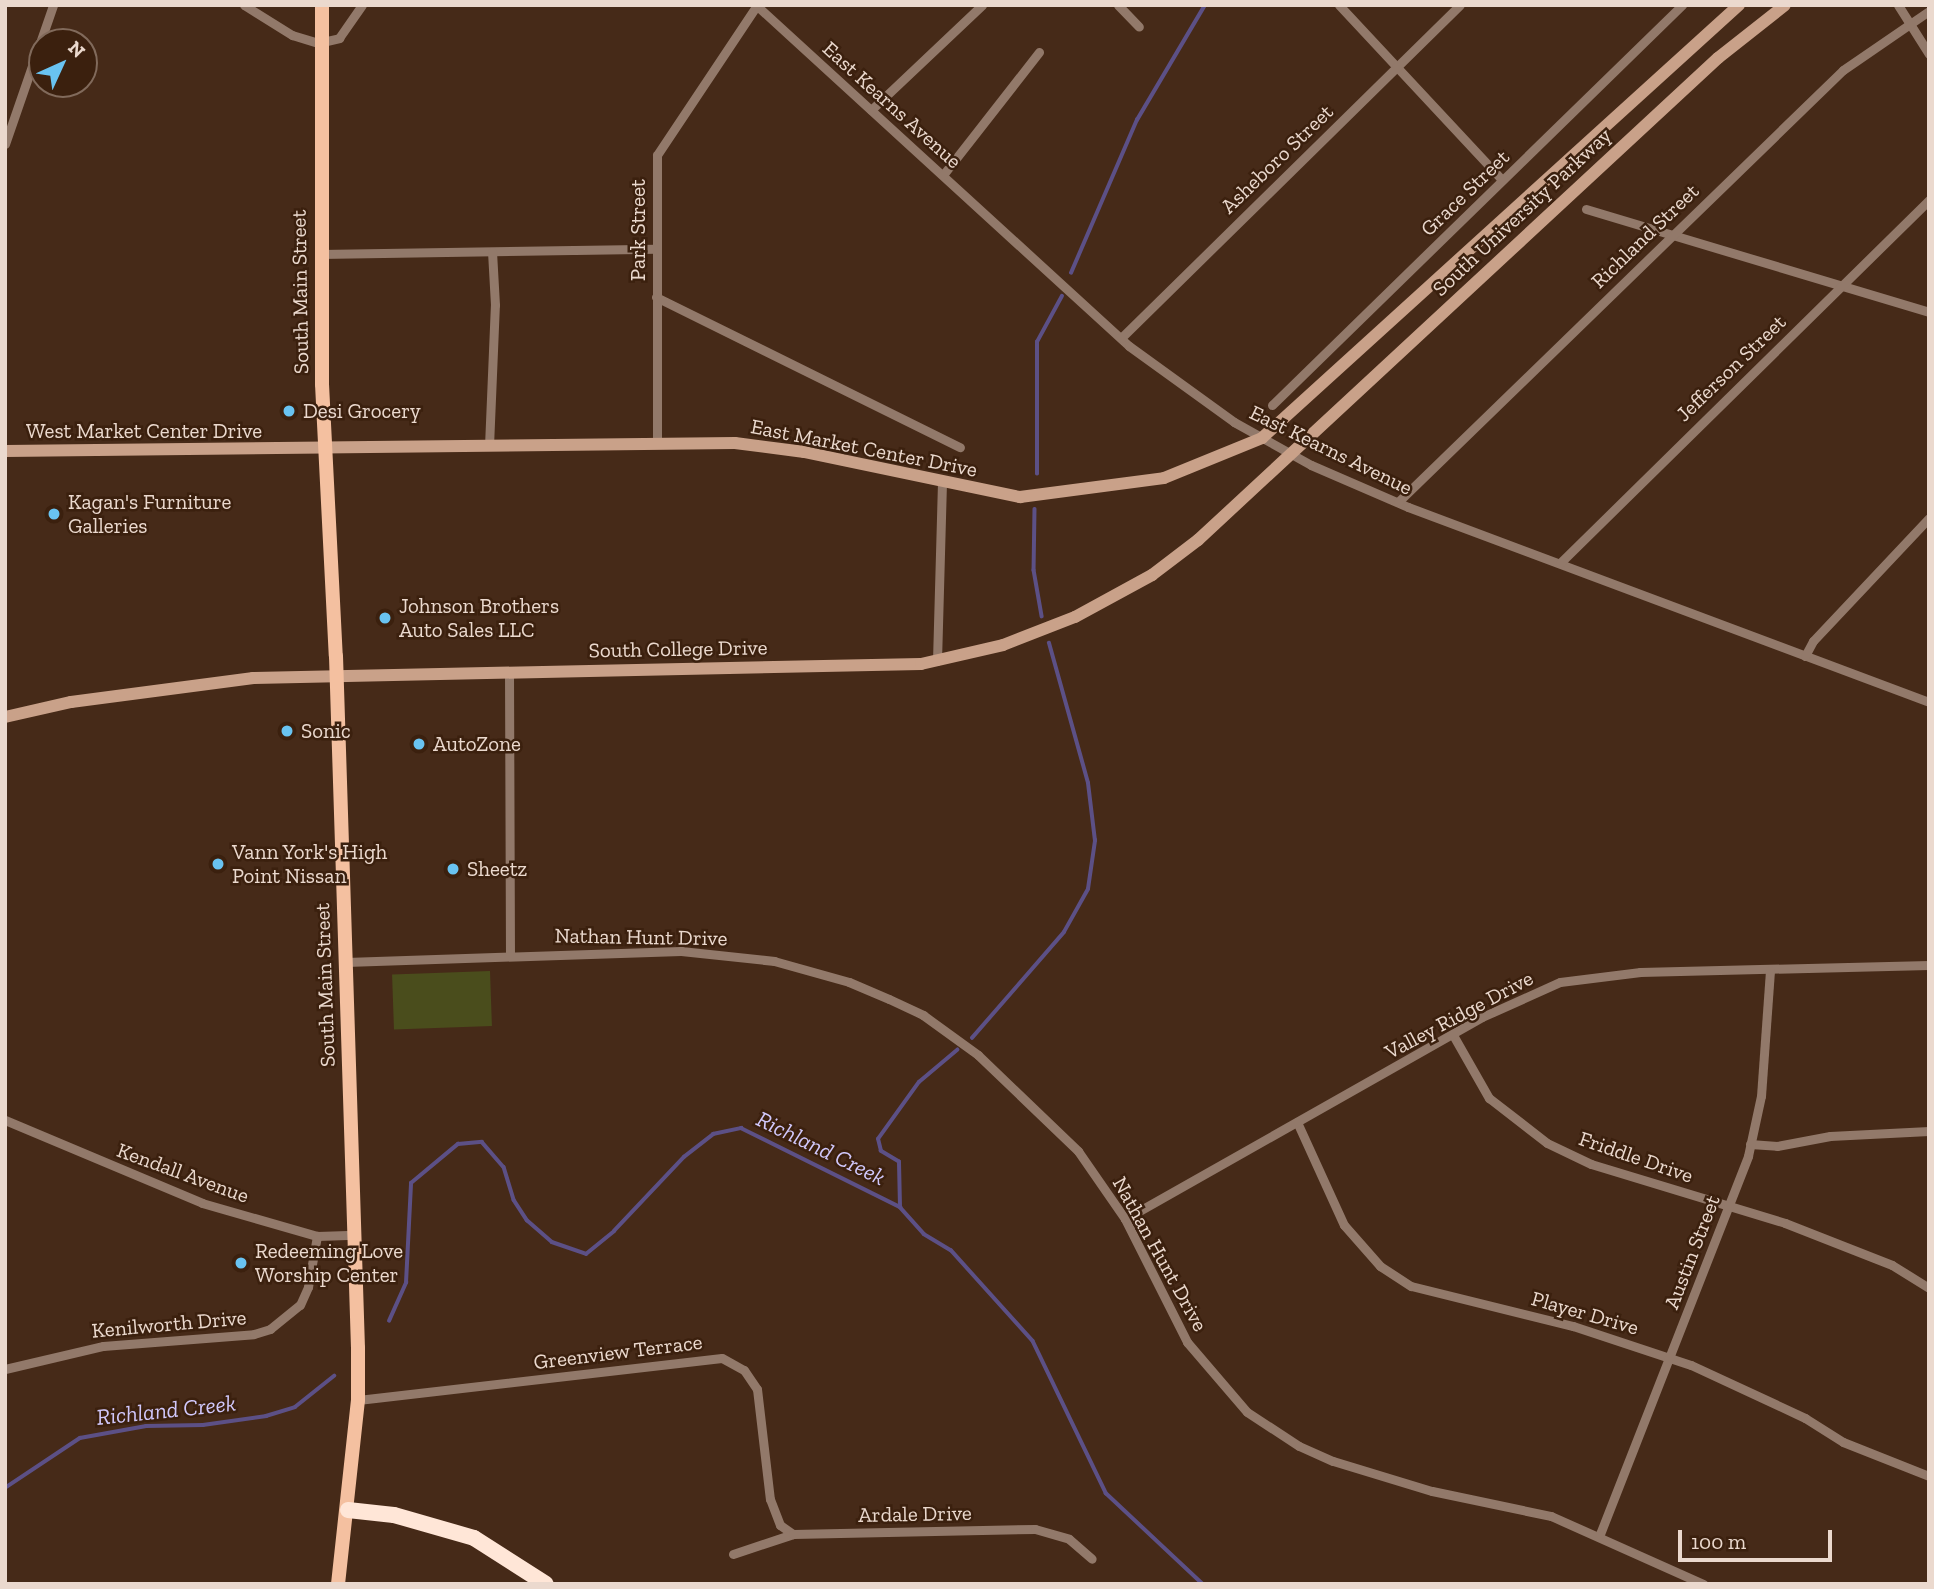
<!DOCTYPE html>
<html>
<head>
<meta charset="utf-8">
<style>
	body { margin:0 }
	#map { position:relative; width:1934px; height:1589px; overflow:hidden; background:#462a18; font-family:"Zilla Slab",serif }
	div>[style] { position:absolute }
	.green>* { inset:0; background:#4a4d1c; transform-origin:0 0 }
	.stream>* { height:3.5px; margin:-1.75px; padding:0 1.75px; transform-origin:1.75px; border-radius:1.75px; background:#5c5086 }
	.street>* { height:9px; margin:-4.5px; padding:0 4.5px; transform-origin:4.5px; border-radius:4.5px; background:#92796a }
	.secondary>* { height:12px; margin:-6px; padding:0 6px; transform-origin:6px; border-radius:6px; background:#c9a189 }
	.primary>* { height:14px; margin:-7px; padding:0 7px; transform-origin:7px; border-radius:7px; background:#f4c0a0 }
	.highway>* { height:16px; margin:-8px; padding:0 8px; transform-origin:8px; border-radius:8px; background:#ffe6d7 }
	.dots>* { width:19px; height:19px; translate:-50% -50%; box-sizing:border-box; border:4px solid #3b200e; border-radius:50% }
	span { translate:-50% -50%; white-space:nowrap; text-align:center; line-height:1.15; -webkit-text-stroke:5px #3b200e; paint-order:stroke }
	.street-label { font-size:21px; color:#ebd9ce }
	.poi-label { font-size:21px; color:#ebd9ce }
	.left { translate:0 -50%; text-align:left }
	.water-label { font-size:23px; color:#d1c8fb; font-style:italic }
	.frame { position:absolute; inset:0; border:7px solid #ebd9ce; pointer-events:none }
	.north { position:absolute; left:28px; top:28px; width:70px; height:70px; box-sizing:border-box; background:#3b200e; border:2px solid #816a5b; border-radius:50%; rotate:45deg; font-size:19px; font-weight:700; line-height:28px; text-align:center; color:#ebd9ce }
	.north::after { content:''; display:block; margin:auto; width:24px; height:32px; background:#69c3f1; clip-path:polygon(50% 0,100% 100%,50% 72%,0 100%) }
	.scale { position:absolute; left:1678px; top:1530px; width:154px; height:32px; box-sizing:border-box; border:4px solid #ebd9ce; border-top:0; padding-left:9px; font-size:21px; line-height:24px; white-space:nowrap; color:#ebd9ce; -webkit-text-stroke:5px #3b200e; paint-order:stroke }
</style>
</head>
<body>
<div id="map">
	<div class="green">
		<i style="left:490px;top:971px;width:55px;height:98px;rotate:88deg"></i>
	</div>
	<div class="stream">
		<i style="left:1071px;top:273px;width:167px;rotate:-66.7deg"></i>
		<i style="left:1137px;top:120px;width:134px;rotate:-59.4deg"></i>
		<i style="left:1037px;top:474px;width:132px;rotate:-90deg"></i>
		<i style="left:1037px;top:342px;width:52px;rotate:-61.5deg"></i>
		<i style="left:1035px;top:509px;width:61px;rotate:90.9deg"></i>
		<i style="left:1034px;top:570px;width:47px;rotate:80.1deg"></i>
		<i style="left:972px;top:1038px;width:140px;rotate:-49deg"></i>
		<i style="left:1064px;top:932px;width:49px;rotate:-60.8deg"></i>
		<i style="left:1088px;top:889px;width:49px;rotate:-81.7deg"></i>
		<i style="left:1095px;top:841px;width:58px;rotate:-96.9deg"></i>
		<i style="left:1088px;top:783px;width:145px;rotate:-105.6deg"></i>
		<i style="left:900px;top:1207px;width:45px;rotate:-91.3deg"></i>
		<i style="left:899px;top:1162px;width:21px;rotate:-149deg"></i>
		<i style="left:881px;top:1151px;width:12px;rotate:-104deg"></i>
		<i style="left:878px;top:1139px;width:70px;rotate:-54.3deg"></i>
		<i style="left:919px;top:1082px;width:50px;rotate:-40.1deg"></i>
		<i style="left:389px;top:1321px;width:42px;rotate:-65.9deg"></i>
		<i style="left:406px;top:1283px;width:100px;rotate:-87.1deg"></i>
		<i style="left:411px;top:1183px;width:61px;rotate:-39.7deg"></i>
		<i style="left:458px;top:1144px;width:24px;rotate:-5deg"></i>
		<i style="left:482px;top:1142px;width:33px;rotate:49deg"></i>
		<i style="left:504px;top:1167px;width:34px;rotate:73deg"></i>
		<i style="left:514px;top:1200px;width:24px;rotate:57deg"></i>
		<i style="left:527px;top:1220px;width:33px;rotate:41deg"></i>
		<i style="left:552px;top:1242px;width:36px;rotate:19deg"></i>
		<i style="left:586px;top:1254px;width:36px;rotate:-39deg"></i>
		<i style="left:614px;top:1231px;width:102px;rotate:-46.6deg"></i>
		<i style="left:684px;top:1157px;width:37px;rotate:-38deg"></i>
		<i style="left:713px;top:1134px;width:29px;rotate:-12deg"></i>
		<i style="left:741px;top:1128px;width:178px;rotate:26.4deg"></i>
		<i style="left:900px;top:1207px;width:36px;rotate:48deg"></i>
		<i style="left:924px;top:1234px;width:31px;rotate:31deg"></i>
		<i style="left:951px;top:1250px;width:122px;rotate:48deg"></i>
		<i style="left:1033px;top:1341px;width:169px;rotate:64.3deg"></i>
		<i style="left:1106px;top:1493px;width:133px;rotate:43.2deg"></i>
		<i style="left:5px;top:1488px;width:90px;rotate:-33.7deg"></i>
		<i style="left:80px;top:1438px;width:67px;rotate:-10.3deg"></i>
		<i style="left:146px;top:1426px;width:57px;rotate:-1deg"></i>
		<i style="left:203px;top:1425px;width:64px;rotate:-8.1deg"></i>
		<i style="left:266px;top:1416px;width:30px;rotate:-17deg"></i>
		<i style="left:295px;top:1407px;width:50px;rotate:-38.5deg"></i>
	</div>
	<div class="street">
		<i style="left:244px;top:5px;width:57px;rotate:32deg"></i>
		<i style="left:292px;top:35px;width:27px;rotate:17deg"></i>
		<i style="left:318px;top:43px;width:22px;rotate:-13deg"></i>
		<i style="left:339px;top:38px;width:40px;rotate:-55.1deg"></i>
		<i style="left:756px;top:5px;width:505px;rotate:42.43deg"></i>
		<i style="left:1129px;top:346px;width:130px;rotate:35.9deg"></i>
		<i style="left:1234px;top:422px;width:88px;rotate:29.2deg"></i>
		<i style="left:1311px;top:465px;width:106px;rotate:23.4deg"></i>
		<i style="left:1408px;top:507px;width:556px;rotate:20.52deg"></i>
		<i style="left:1118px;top:5px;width:30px;rotate:46deg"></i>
		<i style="left:1339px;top:5px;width:239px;rotate:47deg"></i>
		<i style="left:1898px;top:5px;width:58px;rotate:57.7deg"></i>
		<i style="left:871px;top:110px;width:153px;rotate:-43.4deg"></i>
		<i style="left:5px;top:144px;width:147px;rotate:-70.9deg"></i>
		<i style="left:943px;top:175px;width:156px;rotate:-52deg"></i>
		<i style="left:1586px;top:209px;width:358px;rotate:16.7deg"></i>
		<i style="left:320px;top:254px;width:335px;rotate:-0.9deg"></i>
		<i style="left:656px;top:297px;width:339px;rotate:26.3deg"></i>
		<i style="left:1121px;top:338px;width:475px;rotate:-44.5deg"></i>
		<i style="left:1272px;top:405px;width:573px;rotate:-44.29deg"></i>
		<i style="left:657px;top:443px;width:288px;rotate:-90deg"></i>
		<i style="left:657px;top:155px;width:180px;rotate:-56.3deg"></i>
		<i style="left:489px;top:446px;width:141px;rotate:-87.6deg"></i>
		<i style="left:495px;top:305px;width:53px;rotate:-93.2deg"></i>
		<i style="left:1398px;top:502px;width:620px;rotate:-44.15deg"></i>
		<i style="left:1843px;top:70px;width:104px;rotate:-34.5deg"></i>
		<i style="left:1560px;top:563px;width:518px;rotate:-44.53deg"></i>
		<i style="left:1805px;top:656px;width:17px;rotate:-62deg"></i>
		<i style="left:1813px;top:641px;width:169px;rotate:-46.7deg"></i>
		<i style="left:937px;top:661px;width:179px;rotate:-88.4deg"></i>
		<i style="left:509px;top:671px;width:284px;rotate:89.8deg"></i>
		<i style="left:346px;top:962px;width:335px;rotate:-1.9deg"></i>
		<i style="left:681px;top:951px;width:94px;rotate:6.1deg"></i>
		<i style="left:774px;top:961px;width:78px;rotate:15.6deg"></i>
		<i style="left:849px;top:982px;width:43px;rotate:23deg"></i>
		<i style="left:889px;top:999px;width:38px;rotate:25deg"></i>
		<i style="left:923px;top:1015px;width:68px;rotate:36deg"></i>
		<i style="left:978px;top:1055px;width:139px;rotate:43.8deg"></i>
		<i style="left:1078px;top:1151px;width:83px;rotate:55.3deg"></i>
		<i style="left:1125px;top:1219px;width:138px;rotate:63.2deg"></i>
		<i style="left:1187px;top:1342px;width:92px;rotate:49.4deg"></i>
		<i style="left:1247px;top:1412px;width:62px;rotate:33.2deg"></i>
		<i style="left:1299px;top:1446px;width:37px;rotate:24deg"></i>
		<i style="left:1333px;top:1461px;width:103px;rotate:16.9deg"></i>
		<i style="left:1432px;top:1491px;width:122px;rotate:11.9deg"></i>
		<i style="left:1551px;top:1516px;width:167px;rotate:24.1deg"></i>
		<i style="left:1453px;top:1035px;width:73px;rotate:60.3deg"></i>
		<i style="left:1489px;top:1098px;width:73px;rotate:37.8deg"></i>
		<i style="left:1547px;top:1143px;width:49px;rotate:25.5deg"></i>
		<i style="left:1591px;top:1164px;width:203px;rotate:16.9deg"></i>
		<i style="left:1785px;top:1223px;width:115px;rotate:21.4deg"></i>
		<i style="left:1892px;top:1265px;width:44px;rotate:31.9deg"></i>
		<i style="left:5px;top:1120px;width:214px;rotate:22.8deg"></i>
		<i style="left:202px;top:1203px;width:120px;rotate:16deg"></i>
		<i style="left:317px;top:1236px;width:38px;rotate:-2deg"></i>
		<i style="left:1297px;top:1122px;width:113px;rotate:65.5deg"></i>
		<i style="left:1344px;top:1225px;width:55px;rotate:48.7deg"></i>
		<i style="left:1380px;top:1266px;width:37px;rotate:33deg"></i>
		<i style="left:1411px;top:1286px;width:167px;rotate:13.9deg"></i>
		<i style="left:1573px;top:1326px;width:124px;rotate:18.3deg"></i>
		<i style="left:1691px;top:1365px;width:126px;rotate:24.9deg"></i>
		<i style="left:1805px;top:1418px;width:45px;rotate:32.3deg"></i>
		<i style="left:1843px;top:1442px;width:92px;rotate:21.6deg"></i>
		<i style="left:1750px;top:1144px;width:27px;rotate:4deg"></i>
		<i style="left:1777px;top:1146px;width:54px;rotate:-10.7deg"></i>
		<i style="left:1830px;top:1136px;width:99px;rotate:-2.9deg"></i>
		<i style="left:1125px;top:1219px;width:410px;rotate:-29.5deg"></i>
		<i style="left:1482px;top:1017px;width:85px;rotate:-24.2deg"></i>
		<i style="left:1560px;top:982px;width:81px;rotate:-7.1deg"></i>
		<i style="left:1640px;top:972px;width:289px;rotate:-1.4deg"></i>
		<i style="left:5px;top:1369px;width:101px;rotate:-13.2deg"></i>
		<i style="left:103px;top:1346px;width:151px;rotate:-4.5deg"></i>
		<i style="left:254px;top:1334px;width:17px;rotate:-17deg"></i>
		<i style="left:270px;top:1329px;width:38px;rotate:-39deg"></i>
		<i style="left:300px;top:1305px;width:20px;rotate:-66deg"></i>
		<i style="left:308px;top:1287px;width:52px;rotate:-80deg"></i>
		<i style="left:358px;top:1400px;width:366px;rotate:-6.6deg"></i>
		<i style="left:722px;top:1358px;width:25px;rotate:29deg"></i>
		<i style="left:744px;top:1370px;width:23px;rotate:56deg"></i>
		<i style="left:757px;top:1389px;width:111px;rotate:83.3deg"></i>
		<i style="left:770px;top:1499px;width:28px;rotate:69deg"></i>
		<i style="left:780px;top:1525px;width:16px;rotate:35deg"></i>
		<i style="left:1600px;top:1534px;width:406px;rotate:-68.6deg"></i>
		<i style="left:1748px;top:1156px;width:61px;rotate:-77.8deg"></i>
		<i style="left:1761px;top:1096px;width:126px;rotate:-85.9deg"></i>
		<i style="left:733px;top:1554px;width:63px;rotate:-18.4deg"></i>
		<i style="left:793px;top:1534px;width:242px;rotate:-1.2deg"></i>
		<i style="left:1035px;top:1529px;width:35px;rotate:16deg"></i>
		<i style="left:1069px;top:1539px;width:30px;rotate:41deg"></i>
	</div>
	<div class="secondary">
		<i style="left:5px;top:451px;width:730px;rotate:-0.63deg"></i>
		<i style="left:735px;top:443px;width:70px;rotate:7.4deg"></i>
		<i style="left:804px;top:452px;width:221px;rotate:11.8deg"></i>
		<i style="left:1020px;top:497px;width:145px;rotate:-7.5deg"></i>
		<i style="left:1164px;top:478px;width:106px;rotate:-22.2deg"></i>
		<i style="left:1262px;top:438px;width:644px;rotate:-42.23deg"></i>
		<i style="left:5px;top:717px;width:68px;rotate:-12.8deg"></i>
		<i style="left:71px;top:702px;width:184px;rotate:-7.5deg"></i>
		<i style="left:253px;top:678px;width:668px;rotate:-1.2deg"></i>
		<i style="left:921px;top:664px;width:84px;rotate:-13deg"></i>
		<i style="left:1003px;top:645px;width:77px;rotate:-21.3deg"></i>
		<i style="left:1075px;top:617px;width:88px;rotate:-28.6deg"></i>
		<i style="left:1152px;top:575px;width:58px;rotate:-37.3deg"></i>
		<i style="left:1198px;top:540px;width:709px;rotate:-42.83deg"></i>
		<i style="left:1718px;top:58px;width:85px;rotate:-38.3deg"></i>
	</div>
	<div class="primary">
		<i style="left:322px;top:5px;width:379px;rotate:90deg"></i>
		<i style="left:322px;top:384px;width:272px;rotate:87.1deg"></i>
		<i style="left:336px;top:656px;width:692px;rotate:88.18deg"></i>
		<i style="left:358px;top:1348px;width:52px;rotate:90deg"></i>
		<i style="left:358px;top:1400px;width:185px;rotate:96.2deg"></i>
	</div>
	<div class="highway">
		<i style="left:348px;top:1510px;width:46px;rotate:6.2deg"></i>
		<i style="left:394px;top:1515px;width:83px;rotate:16deg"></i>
		<i style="left:474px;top:1538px;width:85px;rotate:32.6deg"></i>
	</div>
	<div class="dots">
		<i style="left:289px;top:411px;background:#69c3f1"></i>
		<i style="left:54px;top:514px;background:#69c3f1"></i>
		<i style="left:385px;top:618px;background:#69c3f1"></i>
		<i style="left:287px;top:731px;background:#69c3f1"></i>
		<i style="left:419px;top:744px;background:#69c3f1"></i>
		<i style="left:218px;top:864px;background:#69c3f1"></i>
		<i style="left:453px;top:869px;background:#69c3f1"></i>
		<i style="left:241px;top:1263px;background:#69c3f1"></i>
	</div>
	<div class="street-label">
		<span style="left:892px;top:105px;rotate:42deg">East Kearns Avenue</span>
		<span style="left:1277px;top:159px;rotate:-44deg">Asheboro Street</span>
		<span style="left:1465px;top:193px;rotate:-44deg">Grace Street</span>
		<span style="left:1522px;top:212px;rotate:-43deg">South University Parkway</span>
		<span style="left:638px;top:230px;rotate:-90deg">Park Street</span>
		<span style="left:1645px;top:236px;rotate:-44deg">Richland Street</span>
		<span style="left:300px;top:292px;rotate:-91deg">South Main Street</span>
		<span style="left:1731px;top:368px;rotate:-44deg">Jefferson Street</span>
		<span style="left:144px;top:431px">West Market Center Drive</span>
		<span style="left:864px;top:448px;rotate:11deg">East Market Center Drive</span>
		<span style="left:1331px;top:450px;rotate:26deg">East Kearns Avenue</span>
		<span style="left:678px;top:649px;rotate:-1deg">South College Drive</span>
		<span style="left:641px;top:937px;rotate:1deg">Nathan Hunt Drive</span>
		<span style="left:325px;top:985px;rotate:-92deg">South Main Street</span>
		<span style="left:1459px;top:1015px;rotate:-28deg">Valley Ridge Drive</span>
		<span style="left:1636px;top:1157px;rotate:19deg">Friddle Drive</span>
		<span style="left:183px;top:1173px;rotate:20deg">Kendall Avenue</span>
		<span style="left:1692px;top:1252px;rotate:-69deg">Austin Street</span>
		<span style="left:1160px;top:1254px;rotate:61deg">Nathan Hunt Drive</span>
		<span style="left:1585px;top:1313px;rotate:16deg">Player Drive</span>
		<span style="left:169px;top:1324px;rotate:-5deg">Kenilworth Drive</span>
		<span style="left:618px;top:1352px;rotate:-7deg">Greenview Terrace</span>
		<span style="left:915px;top:1514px;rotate:-1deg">Ardale Drive</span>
	</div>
	<div class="poi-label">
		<span class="left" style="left:303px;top:411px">Desi Grocery</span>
		<span class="left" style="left:68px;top:514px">Kagan's Furniture<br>Galleries</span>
		<span class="left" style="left:399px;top:618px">Johnson Brothers<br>Auto Sales LLC</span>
		<span class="left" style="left:301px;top:731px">Sonic</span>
		<span class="left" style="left:433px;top:744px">AutoZone</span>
		<span class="left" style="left:232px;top:864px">Vann York's High<br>Point Nissan</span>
		<span class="left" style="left:467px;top:869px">Sheetz</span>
		<span class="left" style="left:255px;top:1263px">Redeeming Love<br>Worship Center</span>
	</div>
	<div class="water-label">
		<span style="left:821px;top:1148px;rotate:26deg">Richland Creek</span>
		<span style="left:166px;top:1410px;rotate:-6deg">Richland Creek</span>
	</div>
	<div class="frame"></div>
	<div class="north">N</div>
	<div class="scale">100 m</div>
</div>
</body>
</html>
